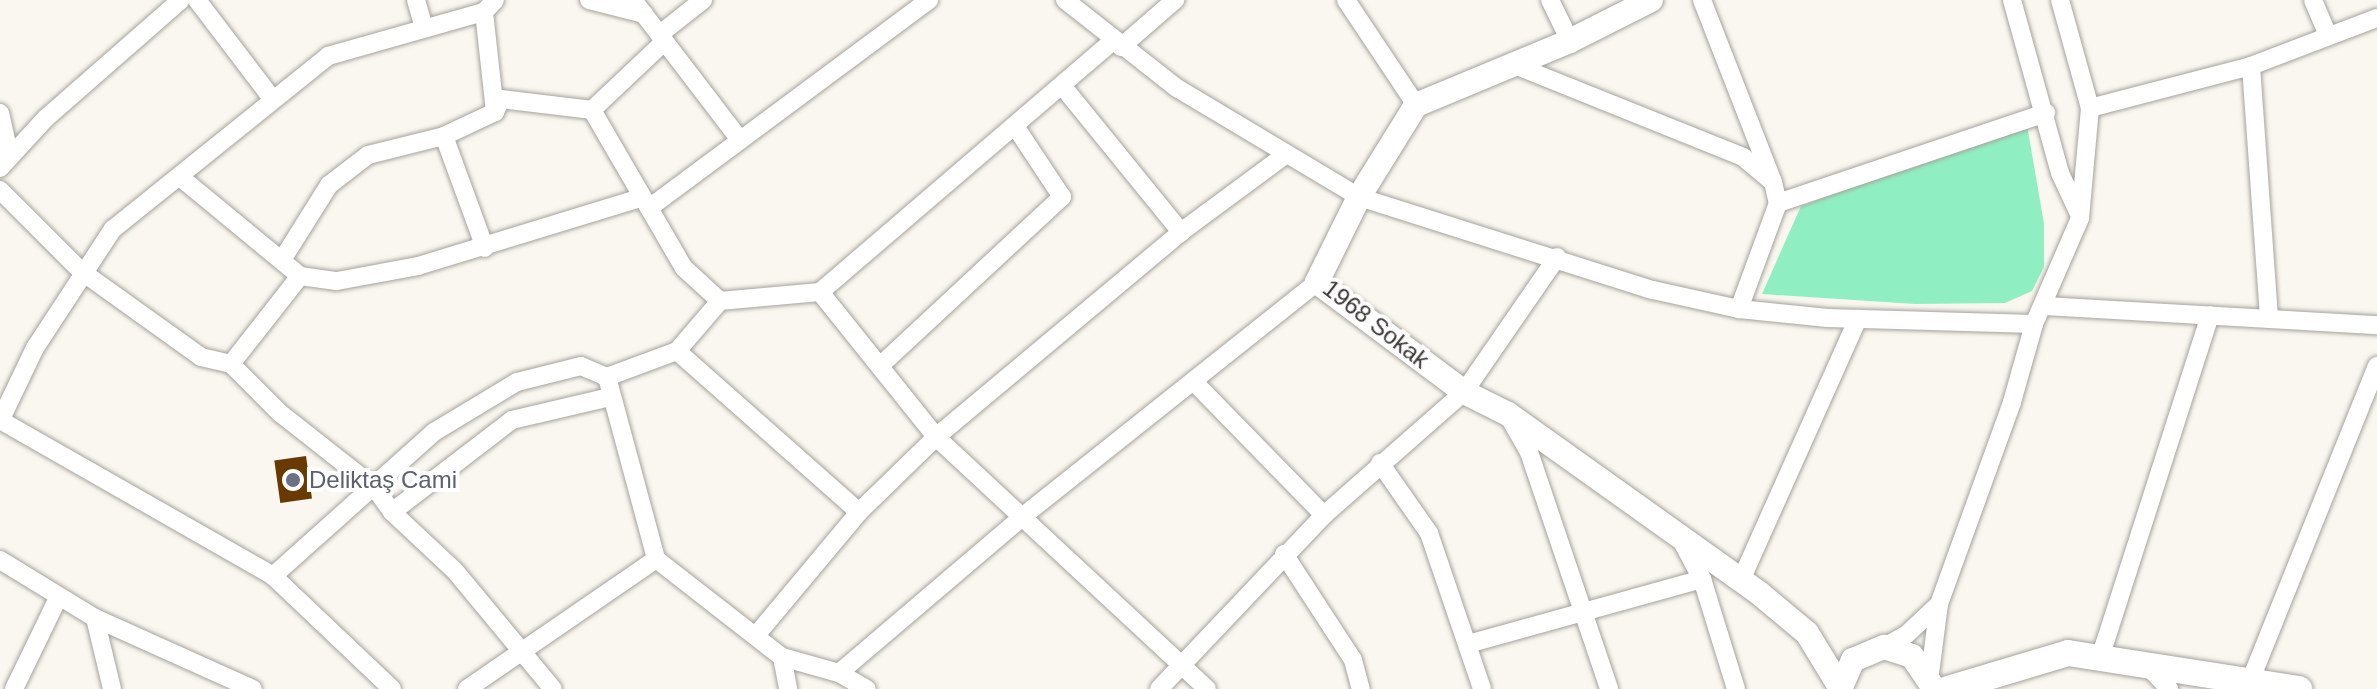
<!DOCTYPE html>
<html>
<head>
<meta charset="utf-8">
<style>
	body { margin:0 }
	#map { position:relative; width:2377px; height:689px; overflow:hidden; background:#faf7f0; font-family:Helvetica,sans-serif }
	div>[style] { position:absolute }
	.green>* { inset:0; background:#90efc2 }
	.building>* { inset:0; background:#693a00; transform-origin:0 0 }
	.roads { filter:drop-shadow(0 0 2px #a5a29c) drop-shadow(0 0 2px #a5a29c) }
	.minor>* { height:18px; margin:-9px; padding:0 9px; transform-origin:9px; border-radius:9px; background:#fff }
	.tertiary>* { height:24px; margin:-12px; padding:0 12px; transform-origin:12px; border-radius:12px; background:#fff }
	.secondary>* { height:26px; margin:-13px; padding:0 13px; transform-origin:13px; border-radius:13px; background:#fff }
	.dots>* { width:22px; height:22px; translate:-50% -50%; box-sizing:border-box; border:4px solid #fff; border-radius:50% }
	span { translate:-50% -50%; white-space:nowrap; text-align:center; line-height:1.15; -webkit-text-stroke:8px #fff; paint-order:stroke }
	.street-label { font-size:24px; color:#393835 }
	.worship-label { font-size:24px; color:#5b616d }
	.left { translate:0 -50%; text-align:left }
</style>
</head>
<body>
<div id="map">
	<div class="green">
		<i style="clip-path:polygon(2027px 125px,2044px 224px,2044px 267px,2032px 291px,2005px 303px,1915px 304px,1762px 294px,1801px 206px)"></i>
	</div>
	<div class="building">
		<i style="left:306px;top:456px;width:43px;height:32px;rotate:82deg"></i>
	</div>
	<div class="roads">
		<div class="minor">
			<i style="left:197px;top:0;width:122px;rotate:52.7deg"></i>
			<i style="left:416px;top:0;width:26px;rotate:74deg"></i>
			<i style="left:589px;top:0;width:57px;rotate:14.3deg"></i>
			<i style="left:633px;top:0;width:176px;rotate:52.6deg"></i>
			<i style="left:1065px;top:0;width:142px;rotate:38.2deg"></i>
			<i style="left:1177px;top:88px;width:212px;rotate:30.9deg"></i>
			<i style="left:1359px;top:197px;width:308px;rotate:17.6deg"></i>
			<i style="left:1653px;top:290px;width:88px;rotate:12.5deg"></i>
			<i style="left:1739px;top:309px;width:89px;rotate:5.8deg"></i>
			<i style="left:1828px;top:318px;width:206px;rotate:1.7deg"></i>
			<i style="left:1346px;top:0;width:126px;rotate:56.3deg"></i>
			<i style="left:1550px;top:0;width:46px;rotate:64deg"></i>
			<i style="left:1702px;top:0;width:193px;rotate:68.7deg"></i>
			<i style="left:2012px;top:0;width:180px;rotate:74.5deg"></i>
			<i style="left:2060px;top:173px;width:45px;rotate:65.1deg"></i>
			<i style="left:2313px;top:0;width:39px;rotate:67deg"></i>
			<i style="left:484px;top:12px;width:101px;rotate:83.7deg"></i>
			<i style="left:660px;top:34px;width:55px;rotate:-38.3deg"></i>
			<i style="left:1121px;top:47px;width:72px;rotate:-41deg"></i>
			<i style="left:1512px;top:64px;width:249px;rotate:21.9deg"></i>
			<i style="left:1743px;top:157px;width:39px;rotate:40deg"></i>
			<i style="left:1773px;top:182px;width:22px;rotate:77deg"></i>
			<i style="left:1778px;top:203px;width:113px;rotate:110.2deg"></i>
			<i style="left:2251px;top:66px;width:253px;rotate:85.9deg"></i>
			<i style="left:1064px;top:88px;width:186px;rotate:50.9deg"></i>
			<i style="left:2090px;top:108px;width:166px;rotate:-14.6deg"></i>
			<i style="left:2251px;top:66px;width:135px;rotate:-20.9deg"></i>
			<i style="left:592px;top:110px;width:100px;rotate:-43.4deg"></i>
			<i style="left:0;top:113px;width:45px;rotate:77.2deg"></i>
			<i style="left:444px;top:136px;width:119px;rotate:69.9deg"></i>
			<i style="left:0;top:168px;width:68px;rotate:-47.4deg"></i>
			<i style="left:46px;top:118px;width:179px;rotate:-41.2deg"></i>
			<i style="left:180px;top:177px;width:156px;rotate:39.5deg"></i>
			<i style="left:300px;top:276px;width:37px;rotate:8deg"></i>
			<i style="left:337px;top:281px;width:82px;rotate:-10.5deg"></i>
			<i style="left:418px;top:266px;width:232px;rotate:-17deg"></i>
			<i style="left:0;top:190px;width:115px;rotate:45deg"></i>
			<i style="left:81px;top:271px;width:148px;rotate:35.6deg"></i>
			<i style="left:201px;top:357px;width:31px;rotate:13deg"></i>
			<i style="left:231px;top:364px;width:69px;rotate:45deg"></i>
			<i style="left:280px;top:413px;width:120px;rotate:38.2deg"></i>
			<i style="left:374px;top:487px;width:31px;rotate:54deg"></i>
			<i style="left:392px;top:512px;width:86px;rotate:43.1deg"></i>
			<i style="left:455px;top:571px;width:153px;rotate:50.3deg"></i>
			<i style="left:1778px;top:203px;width:283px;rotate:-18.6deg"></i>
			<i style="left:649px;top:208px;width:349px;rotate:-36.6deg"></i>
			<i style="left:282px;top:260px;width:89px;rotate:-57.9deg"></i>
			<i style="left:329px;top:185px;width:49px;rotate:-37.6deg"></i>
			<i style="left:368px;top:155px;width:78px;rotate:-14deg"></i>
			<i style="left:444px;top:136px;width:56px;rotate:-25.2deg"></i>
			<i style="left:495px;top:112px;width:14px;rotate:-65deg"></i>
			<i style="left:501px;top:99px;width:92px;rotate:6.9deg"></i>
			<i style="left:592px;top:110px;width:183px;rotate:59.8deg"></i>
			<i style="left:684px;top:268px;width:49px;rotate:42.5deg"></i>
			<i style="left:720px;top:301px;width:100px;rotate:-5.1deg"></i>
			<i style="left:820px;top:292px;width:386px;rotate:-40.6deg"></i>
			<i style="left:820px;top:292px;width:186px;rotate:51.3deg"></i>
			<i style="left:936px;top:437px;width:370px;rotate:42.9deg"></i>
			<i style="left:2045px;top:306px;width:333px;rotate:3.3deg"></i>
			<i style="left:677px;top:351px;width:243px;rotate:41.5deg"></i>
			<i style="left:231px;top:364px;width:112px;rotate:-51.9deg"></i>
			<i style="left:882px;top:364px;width:246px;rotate:-42.9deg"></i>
			<i style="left:1062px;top:197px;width:85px;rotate:-123.5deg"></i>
			<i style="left:607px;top:377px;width:188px;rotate:74.9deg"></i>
			<i style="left:656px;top:559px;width:160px;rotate:37.9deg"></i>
			<i style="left:782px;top:657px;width:33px;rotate:79deg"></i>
			<i style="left:1194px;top:382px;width:186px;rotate:45.7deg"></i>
			<i style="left:1509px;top:417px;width:40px;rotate:60.3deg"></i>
			<i style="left:1529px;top:452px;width:250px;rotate:71.3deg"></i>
			<i style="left:0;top:420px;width:314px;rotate:29.7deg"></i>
			<i style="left:273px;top:576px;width:164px;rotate:43.5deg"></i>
			<i style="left:0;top:421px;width:81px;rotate:-64.4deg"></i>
			<i style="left:35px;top:348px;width:142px;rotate:-56.8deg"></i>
			<i style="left:113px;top:229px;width:276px;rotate:-38.8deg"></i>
			<i style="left:328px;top:56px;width:162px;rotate:-15.8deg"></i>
			<i style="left:484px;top:12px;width:16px;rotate:-47deg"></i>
			<i style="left:1380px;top:463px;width:85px;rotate:55deg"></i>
			<i style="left:1429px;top:533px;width:165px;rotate:71.2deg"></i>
			<i style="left:392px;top:512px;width:151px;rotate:-37.5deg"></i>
			<i style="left:512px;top:420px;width:101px;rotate:-13.2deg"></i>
			<i style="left:1680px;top:538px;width:47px;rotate:61.8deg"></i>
			<i style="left:1702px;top:579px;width:115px;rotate:72.8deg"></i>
			<i style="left:1284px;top:554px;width:126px;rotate:56.9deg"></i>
			<i style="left:1353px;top:660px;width:30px;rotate:75deg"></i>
			<i style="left:0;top:560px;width:111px;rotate:31.4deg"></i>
			<i style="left:95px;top:618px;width:173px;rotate:24.2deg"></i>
			<i style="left:273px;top:576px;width:216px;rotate:-41.8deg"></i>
			<i style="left:434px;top:432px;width:97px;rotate:-31.1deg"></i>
			<i style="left:517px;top:382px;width:66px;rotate:-14deg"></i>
			<i style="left:581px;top:366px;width:28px;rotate:23deg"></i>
			<i style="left:607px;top:377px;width:75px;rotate:-20.4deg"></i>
			<i style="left:677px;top:351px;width:66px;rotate:-49.3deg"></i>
			<i style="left:1741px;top:580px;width:286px;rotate:-65.9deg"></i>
			<i style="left:95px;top:618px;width:73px;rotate:76.5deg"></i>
			<i style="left:758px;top:633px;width:158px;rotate:-50.1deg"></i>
			<i style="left:859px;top:512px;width:107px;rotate:-44.2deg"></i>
			<i style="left:936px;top:437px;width:319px;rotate:-39.9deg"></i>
			<i style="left:1181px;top:232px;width:129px;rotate:-36.5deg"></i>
			<i style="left:1468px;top:644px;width:243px;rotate:-15.5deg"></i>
			<i style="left:1884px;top:647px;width:25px;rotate:-29deg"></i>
			<i style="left:1906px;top:635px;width:45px;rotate:-43.2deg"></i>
			<i style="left:782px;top:657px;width:59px;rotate:15.7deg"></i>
			<i style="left:839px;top:673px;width:32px;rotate:30deg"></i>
			<i style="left:2100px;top:658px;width:360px;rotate:-72.2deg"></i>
			<i style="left:2146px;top:664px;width:34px;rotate:47deg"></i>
			<i style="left:839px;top:673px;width:240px;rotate:-40.4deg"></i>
			<i style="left:1022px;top:517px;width:377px;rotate:-38.5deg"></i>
			<i style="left:1929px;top:681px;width:78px;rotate:-82.6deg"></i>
			<i style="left:1939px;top:604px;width:215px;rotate:-70.1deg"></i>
			<i style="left:2012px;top:402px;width:81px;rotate:-74.2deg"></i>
			<i style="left:2034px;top:324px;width:116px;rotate:-66.5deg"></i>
			<i style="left:2080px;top:218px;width:110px;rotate:-84.8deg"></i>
			<i style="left:2090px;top:108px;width:112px;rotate:-105.5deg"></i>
			<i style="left:2249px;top:684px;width:343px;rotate:-68.1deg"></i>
			<i style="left:14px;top:689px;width:101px;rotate:-64.2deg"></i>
			<i style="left:467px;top:689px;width:229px;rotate:-34.5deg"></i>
			<i style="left:1159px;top:689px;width:240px;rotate:-46.5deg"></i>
			<i style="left:1324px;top:515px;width:186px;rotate:-41.3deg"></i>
			<i style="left:1464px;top:392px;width:164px;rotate:-55.4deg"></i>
		</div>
		<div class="tertiary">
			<i style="left:1651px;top:0;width:91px;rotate:153.2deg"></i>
			<i style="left:1570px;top:41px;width:167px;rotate:157.4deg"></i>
			<i style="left:1416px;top:105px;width:108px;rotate:121.8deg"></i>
			<i style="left:1359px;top:197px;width:95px;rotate:116.3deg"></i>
			<i style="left:1317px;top:282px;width:184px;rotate:36.8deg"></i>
			<i style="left:1464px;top:392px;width:49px;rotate:26.6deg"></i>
			<i style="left:1508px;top:414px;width:308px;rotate:35.5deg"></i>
			<i style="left:1759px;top:593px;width:62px;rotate:39.8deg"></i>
			<i style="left:1807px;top:633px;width:63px;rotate:58.6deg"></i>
			<i style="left:1840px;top:689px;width:32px;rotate:-66deg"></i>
			<i style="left:1853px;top:660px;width:34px;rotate:-23deg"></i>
			<i style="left:1884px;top:647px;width:29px;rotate:18deg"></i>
			<i style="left:1912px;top:656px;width:40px;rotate:56deg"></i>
		</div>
		<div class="secondary">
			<i style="left:1948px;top:689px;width:125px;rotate:-16.7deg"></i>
			<i style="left:2068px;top:653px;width:234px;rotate:8.9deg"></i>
		</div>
	</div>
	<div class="dots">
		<i style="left:293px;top:480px;background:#6b7280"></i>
	</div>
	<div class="street-label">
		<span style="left:1376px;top:324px;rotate:38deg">1968 Sokak</span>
	</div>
	<div class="worship-label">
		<span class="left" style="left:309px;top:480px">Deliktaş Cami</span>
	</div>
</div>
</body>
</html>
